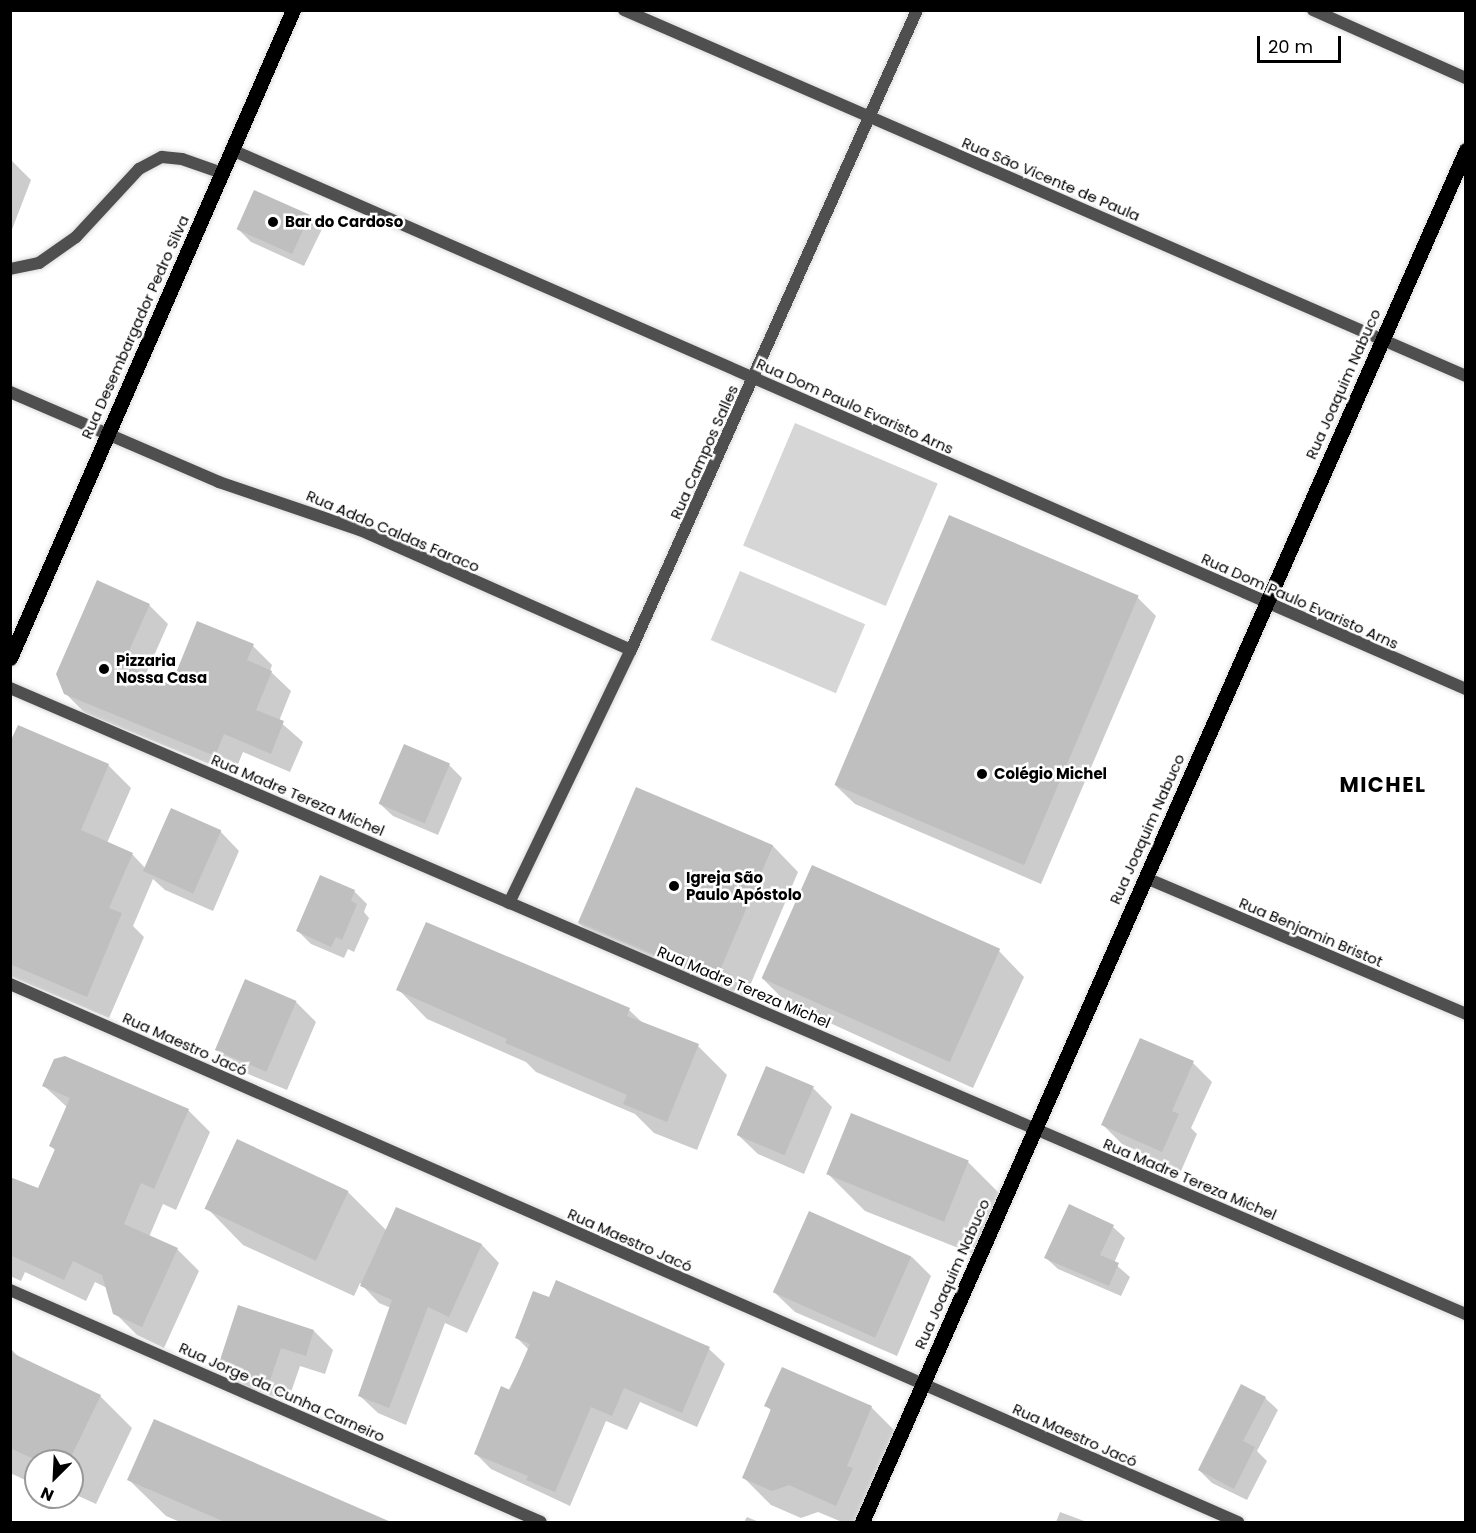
<!DOCTYPE html>
<html>
<head>
<meta charset="utf-8">
<style>
	body { margin:0 }
	#map { position:relative; width:1476px; height:1533px; overflow:hidden; background:#fff; font-family:Poppins,sans-serif }
	div>[style] { position:absolute }
	.green>* { inset:0; background:#d6d6d6; transform-origin:0 0 }
	.shadow>* { inset:0; background:#0003 }
	.building>* { inset:0; background:#bfbfbf; transform-origin:0 0 }
	.roads { filter:drop-shadow(0 0 2px #dbdbdb) drop-shadow(0 0 2px #dbdbdb) }
	.service>* { height:12px; margin:-6px; padding:0 6px; transform-origin:6px; border-radius:6px; background:#4f4f4f }
	.minor>* { height:12px; margin:-6px; padding:0 6px; transform-origin:6px; border-radius:6px; background:#4f4f4f }
	.primary>* { height:15px; margin:-7.5px; padding:0 7.5px; transform-origin:7.5px; border-radius:7.5px; background:#000 }
	.dots>* { width:16px; height:16px; translate:-50% -50%; box-sizing:border-box; border:3px solid #fff; border-radius:50% }
	span { translate:-50% -50%; white-space:nowrap; text-align:center; line-height:1.15; -webkit-text-stroke:5px #fff; paint-order:stroke }
	.street-label { font-size:15px; color:#000 }
	.poi-label { font-size:15px; color:#000; font-weight:700 }
	.left { translate:0 -50%; text-align:left }
	.district-label { font-size:21px; color:#000; font-weight:700; letter-spacing:1.5px }
	.frame { position:absolute; inset:0; border:12px solid #000; pointer-events:none }
	.north { position:absolute; left:24px; top:1449px; width:60px; height:60px; box-sizing:border-box; background:#fff; border:2px solid #999; border-radius:50%; rotate:204deg; font-size:16px; font-weight:700; line-height:24px; text-align:center; color:#000 }
	.north::after { content:''; display:block; margin:auto; width:21px; height:27px; background:#000; clip-path:polygon(50% 0,100% 100%,50% 72%,0 100%) }
	.scale { position:absolute; left:1257px; top:36px; width:84px; height:27px; box-sizing:border-box; border:3px solid #000; border-top:0; padding-left:8px; font-size:18px; line-height:21px; white-space:nowrap; color:#000; -webkit-text-stroke:4px #fff; paint-order:stroke }
</style>
</head>
<body>
<div id="map">
	<div class="green">
		<i style="left:795px;top:423px;width:155px;height:133px;rotate:23deg"></i>
		<i style="left:740px;top:571px;width:136px;height:75px;rotate:23deg"></i>
	</div>
	<div class="shadow">
		<i style="clip-path:polygon(10px 159px,31px 180px,11px 232px,10px 232px)"></i>
		<i style="clip-path:polygon(309px 216px,322px 229px,304px 266px,251px 242px,238px 229px)"></i>
		<i style="clip-path:polygon(1137px 597px,1156px 616px,1041px 884px,855px 804px,835px 785px)"></i>
		<i style="clip-path:polygon(149px 605px,168px 624px,145px 676px,171px 687px,253px 646px,272px 665px,270px 671px,291px 691px,279px 721px,303px 742px,290px 772px,243px 752px,234px 774px,85px 713px,65px 693px)"></i>
		<i style="clip-path:polygon(10px 747px,108px 765px,131px 788px,107px 843px,132px 854px,146px 869px,220px 831px,239px 851px,213px 911px,165px 890px,153px 879px,133px 926px,144px 937px,109px 1018px,10px 976px)"></i>
		<i style="clip-path:polygon(449px 765px,462px 778px,438px 835px,393px 816px,380px 804px)"></i>
		<i style="clip-path:polygon(637px 789px,773px 846px,798px 872px,741px 1007px,603px 948px,578px 922px)"></i>
		<i style="clip-path:polygon(354px 891px,367px 904px,364px 912px,369px 918px,354px 952px,348px 949px,344px 958px,311px 944px,298px 931px)"></i>
		<i style="clip-path:polygon(999px 951px,1024px 977px,973px 1088px,788px 1004px,762px 978px)"></i>
		<i style="clip-path:polygon(398px 989px,629px 1010px,644px 1024px,698px 1046px,727px 1075px,697px 1150px,654px 1133px,635px 1114px,536px 1072px,526px 1062px,427px 1019px)"></i>
		<i style="clip-path:polygon(296px 1002px,316px 1022px,287px 1090px,236px 1069px,217px 1050px)"></i>
		<i style="clip-path:polygon(1193px 1063px,1212px 1082px,1191px 1128px,1197px 1134px,1181px 1171px,1122px 1144px,1103px 1125px)"></i>
		<i style="clip-path:polygon(43px 1085px,188px 1110px,210px 1132px,176px 1210px,163px 1204px,149px 1237px,177px 1249px,199px 1271px,164px 1348px,137px 1335px,115px 1313px,107px 1288px,95px 1282px,86px 1301px,25px 1272px,21px 1281px,10px 1276px,10px 1179px,39px 1190px,56px 1151px,51px 1146px,68px 1108px)"></i>
		<i style="clip-path:polygon(813px 1088px,832px 1107px,804px 1174px,758px 1154px,738px 1135px)"></i>
		<i style="clip-path:polygon(968px 1162px,1005px 1199px,981px 1257px,865px 1211px,828px 1174px)"></i>
		<i style="clip-path:polygon(348px 1192px,387px 1231px,397px 1208px,482px 1245px,499px 1263px,467px 1333px,445px 1323px,406px 1425px,378px 1413px,360px 1396px,391px 1308px,379px 1303px,360px 1283px,354px 1296px,243px 1245px,207px 1208px)"></i>
		<i style="clip-path:polygon(1113px 1227px,1125px 1238px,1114px 1263px,1130px 1277px,1121px 1296px,1058px 1269px,1046px 1258px)"></i>
		<i style="clip-path:polygon(912px 1257px,931px 1276px,897px 1356px,795px 1312px,775px 1293px)"></i>
		<i style="clip-path:polygon(557px 1282px,709px 1349px,725px 1364px,697px 1427px,640px 1402px,627px 1430px,606px 1421px,570px 1506px,491px 1469px,476px 1454px,529px 1350px,516px 1337px,550px 1299px)"></i>
		<i style="clip-path:polygon(314px 1331px,333px 1350px,325px 1374px,300px 1366px,288px 1401px,239px 1385px,220px 1366px)"></i>
		<i style="clip-path:polygon(10px 1348px,21px 1359px,100px 1396px,132px 1428px,96px 1504px,72px 1493px,72px 1461px,36px 1461px,36px 1485px,10px 1473px)"></i>
		<i style="clip-path:polygon(1265px 1398px,1278px 1410px,1257px 1451px,1267px 1461px,1247px 1500px,1212px 1483px,1199px 1470px)"></i>
		<i style="clip-path:polygon(766px 1406px,871px 1407px,899px 1435px,869px 1522px,842px 1522px,818px 1512px,801px 1518px,771px 1505px,743px 1477px,772px 1411px)"></i>
		<i style="clip-path:polygon(129px 1480px,369px 1514px,377px 1522px,180px 1522px,166px 1516px)"></i>
		<i style="clip-path:polygon(1060px 1512px,1087px 1522px,1056px 1522px)"></i>
		<i style="clip-path:polygon(747px 1517px,759px 1522px,744px 1522px)"></i>
	</div>
	<div class="building">
		<i style="left:254px;top:190px;width:61px;height:43px;rotate:24deg"></i>
		<i style="left:949px;top:515px;width:206px;height:293px;rotate:23deg"></i>
		<i style="clip-path:polygon(97px 580px,150px 604px,123px 664px,171px 685px,197px 621px,254px 644px,247px 660px,272px 671px,256px 710px,284px 721px,271px 754px,224px 734px,215px 756px,64px 694px,56px 674px)"></i>
		<i style="clip-path:polygon(18px 725px,109px 764px,81px 830px,133px 853px,109px 908px,122px 913px,87px 997px,10px 964px,10px 742px)"></i>
		<i style="left:404px;top:744px;width:50px;height:65px;rotate:23deg"></i>
		<i style="left:636px;top:787px;width:149px;height:148px;rotate:23deg"></i>
		<i style="left:171px;top:808px;width:55px;height:69px;rotate:24deg"></i>
		<i style="left:812px;top:865px;width:206px;height:124px;rotate:24deg"></i>
		<i style="clip-path:polygon(320px 875px,355px 890px,351px 901px,357px 904px,342px 940px,336px 937px,331px 947px,296px 931px)"></i>
		<i style="clip-path:polygon(426px 922px,630px 1008px,627px 1016px,699px 1044px,667px 1122px,623px 1104px,627px 1095px,505px 1043px,507px 1039px,396px 990px)"></i>
		<i style="left:245px;top:979px;width:56px;height:77px;rotate:23deg"></i>
		<i style="clip-path:polygon(1140px 1038px,1194px 1061px,1172px 1111px,1179px 1114px,1162px 1152px,1101px 1125px)"></i>
		<i style="clip-path:polygon(65px 1056px,189px 1109px,154px 1189px,141px 1183px,124px 1224px,178px 1248px,142px 1327px,113px 1314px,102px 1275px,73px 1261px,64px 1280px,10px 1255px,10px 1177px,38px 1188px,55px 1149px,49px 1146px,70px 1098px,42px 1086px,54px 1059px)"></i>
		<i style="left:766px;top:1066px;width:52px;height:75px;rotate:23deg"></i>
		<i style="left:851px;top:1113px;width:127px;height:66px;rotate:22deg"></i>
		<i style="left:237px;top:1139px;width:123px;height:77px;rotate:25deg"></i>
		<i style="clip-path:polygon(1069px 1204px,1114px 1225px,1100px 1255px,1119px 1263px,1109px 1286px,1044px 1258px)"></i>
		<i style="clip-path:polygon(396px 1207px,482px 1244px,449px 1317px,428px 1307px,389px 1408px,358px 1396px,392px 1300px,360px 1286px)"></i>
		<i style="left:809px;top:1211px;width:112px;height:89px;rotate:24deg"></i>
		<i style="clip-path:polygon(556px 1280px,710px 1347px,682px 1413px,624px 1388px,612px 1416px,591px 1407px,555px 1492px,526px 1480px,528px 1476px,474px 1454px,501px 1386px,510px 1390px,530px 1344px,515px 1338px,533px 1291px,549px 1297px)"></i>
		<i style="clip-path:polygon(238px 1305px,314px 1330px,306px 1356px,281px 1348px,269px 1383px,218px 1366px)"></i>
		<i style="clip-path:polygon(10px 1352px,101px 1395px,69px 1461px,38px 1461px,10px 1448px)"></i>
		<i style="clip-path:polygon(782px 1367px,872px 1406px,847px 1466px,853px 1468px,836px 1506px,789px 1485px,772px 1491px,742px 1478px,771px 1409px,764px 1406px)"></i>
		<i style="clip-path:polygon(1241px 1384px,1266px 1397px,1243px 1441px,1255px 1447px,1234px 1489px,1198px 1470px)"></i>
		<i style="clip-path:polygon(154px 1419px,391px 1522px,225px 1522px,127px 1480px)"></i>
	</div>
	<div class="roads">
		<div class="service">
			<i style="left:10px;top:269px;width:30px;rotate:-12deg"></i>
			<i style="left:39px;top:263px;width:45px;rotate:-35.1deg"></i>
			<i style="left:76px;top:237px;width:93px;rotate:-47.2deg"></i>
			<i style="left:139px;top:169px;width:26px;rotate:-28deg"></i>
			<i style="left:162px;top:157px;width:20px;rotate:6deg"></i>
			<i style="left:182px;top:159px;width:42px;rotate:19.3deg"></i>
		</div>
		<div class="minor">
			<i style="left:624px;top:10px;width:918px;rotate:23.49deg"></i>
			<i style="left:1313px;top:10px;width:167px;rotate:24deg"></i>
			<i style="left:232px;top:150px;width:1347px;rotate:23.6deg"></i>
			<i style="left:10px;top:392px;width:228px;rotate:23.3deg"></i>
			<i style="left:219px;top:482px;width:149px;rotate:18.8deg"></i>
			<i style="left:360px;top:530px;width:296px;rotate:23.9deg"></i>
			<i style="left:10px;top:688px;width:1585px;rotate:23.27deg"></i>
			<i style="left:1146px;top:878px;width:348px;rotate:23deg"></i>
			<i style="left:509px;top:903px;width:281px;rotate:-64.3deg"></i>
			<i style="left:631px;top:650px;width:701px;rotate:-65.92deg"></i>
			<i style="left:10px;top:984px;width:1341px;rotate:23.66deg"></i>
			<i style="left:10px;top:1290px;width:579px;rotate:23.6deg"></i>
		</div>
		<div class="primary">
			<i style="left:10px;top:658px;width:707px;rotate:-66.41deg"></i>
			<i style="left:862px;top:1522px;width:1499px;rotate:-66.24deg"></i>
		</div>
	</div>
	<div class="dots">
		<i style="left:273px;top:222px;background:#000"></i>
		<i style="left:104px;top:669px;background:#000"></i>
		<i style="left:982px;top:774px;background:#000"></i>
		<i style="left:674px;top:886px;background:#000"></i>
	</div>
	<div class="street-label">
		<span style="left:1051px;top:179px;rotate:23deg">Rua São Vicente de Paula</span>
		<span style="left:135px;top:327px;rotate:-66deg">Rua Desembargador Pedro Silva</span>
		<span style="left:1343px;top:384px;rotate:-66deg">Rua Joaquim Nabuco</span>
		<span style="left:855px;top:406px;rotate:24deg">Rua Dom Paulo Evaristo Arns</span>
		<span style="left:704px;top:452px;rotate:-66deg">Rua Campos Salles</span>
		<span style="left:393px;top:531px;rotate:23deg">Rua Addo Caldas Faraco</span>
		<span style="left:1300px;top:601px;rotate:24deg">Rua Dom Paulo Evaristo Arns</span>
		<span style="left:298px;top:795px;rotate:23deg">Rua Madre Tereza Michel</span>
		<span style="left:1147px;top:829px;rotate:-66deg">Rua Joaquim Nabuco</span>
		<span style="left:1311px;top:932px;rotate:23deg">Rua Benjamin Bristot</span>
		<span style="left:744px;top:987px;rotate:23deg">Rua Madre Tereza Michel</span>
		<span style="left:185px;top:1044px;rotate:24deg">Rua Maestro Jacó</span>
		<span style="left:1190px;top:1179px;rotate:23deg">Rua Madre Tereza Michel</span>
		<span style="left:630px;top:1240px;rotate:24deg">Rua Maestro Jacó</span>
		<span style="left:952px;top:1274px;rotate:-66deg">Rua Joaquim Nabuco</span>
		<span style="left:282px;top:1392px;rotate:24deg">Rua Jorge da Cunha Carneiro</span>
		<span style="left:1075px;top:1435px;rotate:24deg">Rua Maestro Jacó</span>
	</div>
	<div class="poi-label">
		<span class="left" style="left:285px;top:222px">Bar do Cardoso</span>
		<span class="left" style="left:116px;top:669px">Pizzaria<br>Nossa Casa</span>
		<span class="left" style="left:994px;top:774px">Colégio Michel</span>
		<span class="left" style="left:686px;top:886px">Igreja São<br>Paulo Apóstolo</span>
	</div>
	<div class="district-label">
		<span style="left:1383px;top:785px">MICHEL</span>
	</div>
	<div class="frame"></div>
	<div class="north">N</div>
	<div class="scale">20 m</div>
</div>
</body>
</html>
